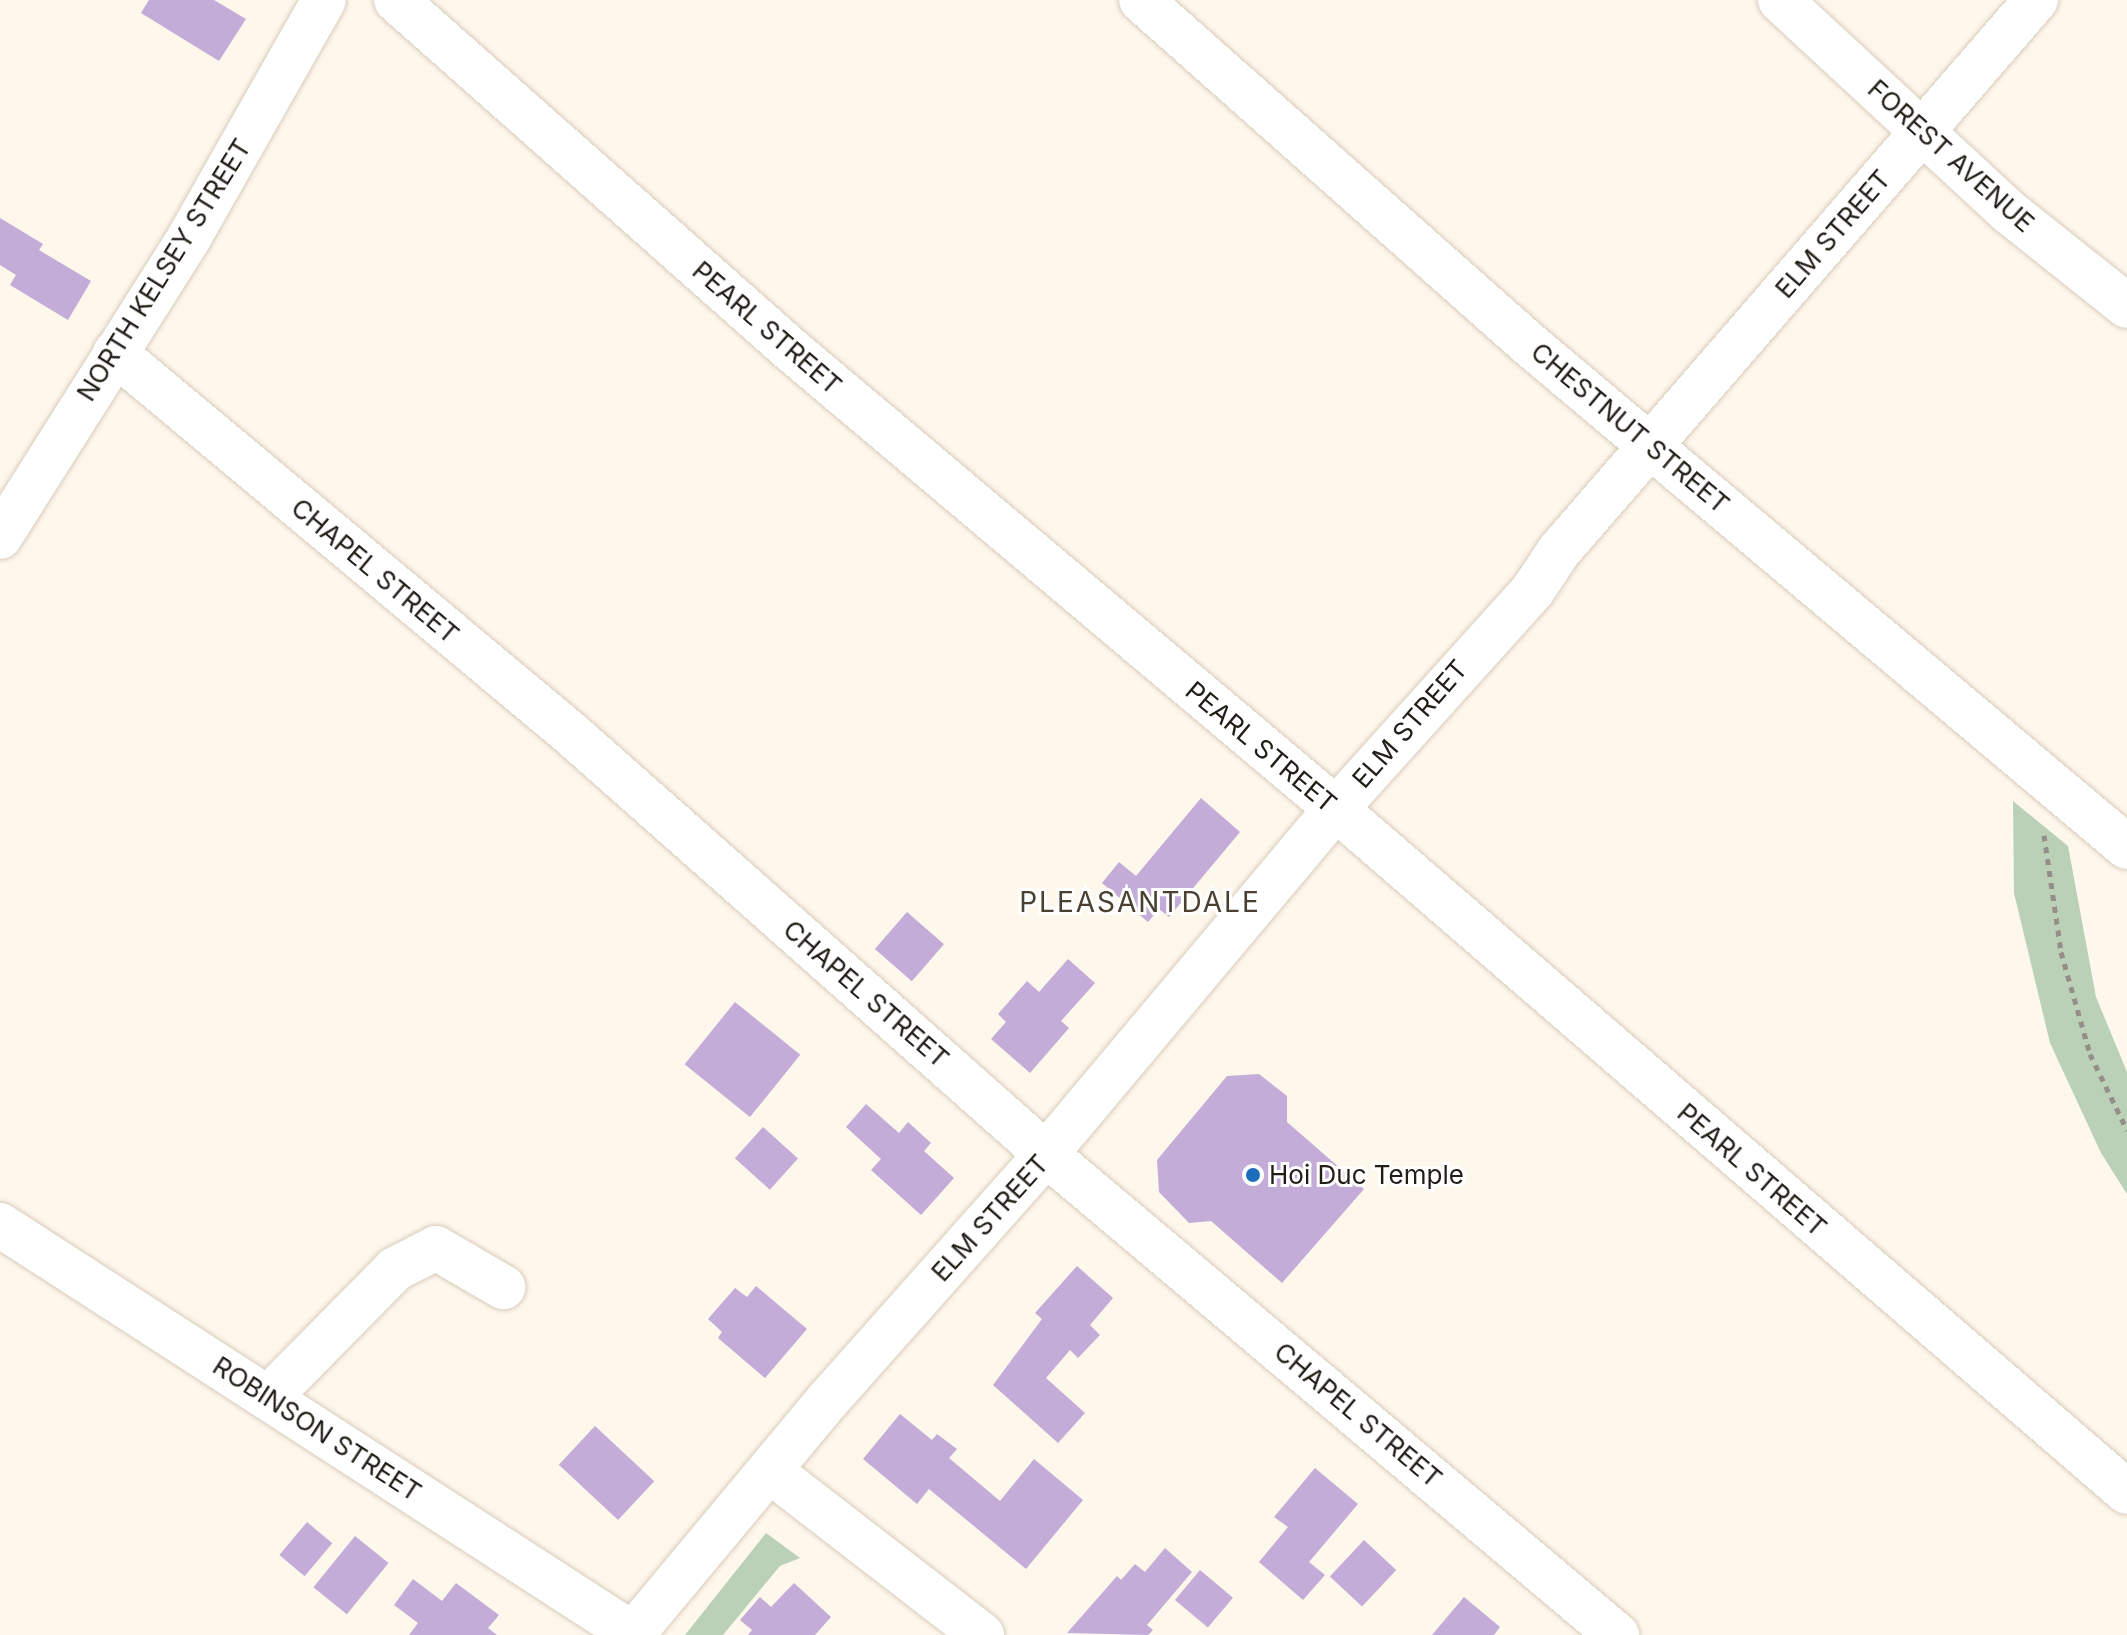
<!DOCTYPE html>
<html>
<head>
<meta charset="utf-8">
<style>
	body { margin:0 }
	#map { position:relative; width:2127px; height:1635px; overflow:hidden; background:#fef7ec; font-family:Inter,sans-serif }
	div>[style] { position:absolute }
	.green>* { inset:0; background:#bbd1b7 }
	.building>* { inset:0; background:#c3acd8; transform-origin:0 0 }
	.path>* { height:5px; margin-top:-2.5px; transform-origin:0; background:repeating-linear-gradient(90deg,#948e86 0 6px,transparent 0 12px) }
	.roads { filter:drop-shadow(0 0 2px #d7ccbb) drop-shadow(0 0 2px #d7ccbb) }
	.minor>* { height:44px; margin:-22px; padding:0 22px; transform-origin:22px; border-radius:22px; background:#fff }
	.dots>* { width:22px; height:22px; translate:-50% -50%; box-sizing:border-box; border:4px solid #fff; border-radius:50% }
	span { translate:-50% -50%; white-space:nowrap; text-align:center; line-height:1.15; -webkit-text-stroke:6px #fff; paint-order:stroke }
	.street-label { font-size:26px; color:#211d17 }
	.poi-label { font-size:26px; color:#211d17 }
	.left { translate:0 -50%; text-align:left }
	.neighbourhood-label { font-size:28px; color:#494032; letter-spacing:2px }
</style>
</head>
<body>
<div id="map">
	<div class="green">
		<i style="clip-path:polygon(2013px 801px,2068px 846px,2096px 997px,2127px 1072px,2127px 1194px,2101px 1153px,2050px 1043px,2014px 893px)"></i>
		<i style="clip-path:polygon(766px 1533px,800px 1558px,780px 1566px,723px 1635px,685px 1635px)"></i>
	</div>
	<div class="building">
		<i style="clip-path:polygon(149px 0,214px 0,246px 19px,219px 61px,141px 13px)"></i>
		<i style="clip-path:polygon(0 218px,43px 244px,39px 250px,91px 281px,68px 320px,10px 285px,16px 275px,0 265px)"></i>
		<i style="clip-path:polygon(1201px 798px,1240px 832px,1169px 917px,1159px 909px,1148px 922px,1102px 883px,1119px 862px,1136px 876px)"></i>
		<i style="left:907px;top:912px;width:49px;height:49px;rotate:41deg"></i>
		<i style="clip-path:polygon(1068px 959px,1095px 983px,1061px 1021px,1069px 1028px,1030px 1073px,991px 1039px,1006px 1022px,998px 1014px,1027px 981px,1039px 992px)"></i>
		<i style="left:735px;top:1002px;width:84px;height:80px;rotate:39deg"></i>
		<i style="clip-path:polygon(1259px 1074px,1287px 1096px,1287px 1122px,1364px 1189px,1282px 1283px,1211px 1221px,1189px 1223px,1159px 1192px,1157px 1160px,1227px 1076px)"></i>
		<i style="clip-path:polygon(866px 1104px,899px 1133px,908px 1122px,931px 1143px,924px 1151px,954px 1178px,921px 1215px,871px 1170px,881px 1159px,846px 1127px)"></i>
		<i style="left:763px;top:1127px;width:47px;height:42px;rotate:42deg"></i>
		<i style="clip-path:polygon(1077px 1266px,1113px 1298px,1090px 1325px,1100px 1335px,1078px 1358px,1070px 1350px,1046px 1378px,1085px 1413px,1058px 1443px,993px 1385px,1042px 1319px,1035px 1313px)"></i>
		<i style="clip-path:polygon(756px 1286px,807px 1329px,765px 1378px,718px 1338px,722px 1332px,708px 1319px,735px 1288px,747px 1297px)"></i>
		<i style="clip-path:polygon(900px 1414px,932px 1440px,937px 1434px,957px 1449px,949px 1458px,1000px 1501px,1034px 1459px,1083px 1500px,1026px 1569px,929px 1489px,917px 1504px,863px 1459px)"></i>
		<i style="left:595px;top:1426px;width:81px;height:53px;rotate:43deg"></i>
		<i style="clip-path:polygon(1315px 1468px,1358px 1504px,1309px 1562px,1325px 1575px,1303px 1600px,1259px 1562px,1288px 1527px,1274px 1517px)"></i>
		<i style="left:307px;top:1522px;width:33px;height:43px;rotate:40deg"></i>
		<i style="left:355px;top:1536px;width:43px;height:66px;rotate:39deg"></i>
		<i style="left:1364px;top:1540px;width:44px;height:50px;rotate:43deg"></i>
		<i style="clip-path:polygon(1165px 1548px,1192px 1572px,1147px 1625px,1153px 1630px,1148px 1635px,1067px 1633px,1117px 1576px,1121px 1580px,1135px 1564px,1145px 1572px)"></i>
		<i style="left:1200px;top:1570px;width:43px;height:39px;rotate:40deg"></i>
		<i style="clip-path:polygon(413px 1579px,442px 1601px,456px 1583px,499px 1615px,488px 1628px,497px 1635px,409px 1635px,418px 1623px,394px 1605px)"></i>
		<i style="clip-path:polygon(794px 1583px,831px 1617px,815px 1635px,748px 1635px,752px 1630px,740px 1620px,760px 1597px,771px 1607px)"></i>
		<i style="clip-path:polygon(1464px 1597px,1500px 1627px,1494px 1635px,1432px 1635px)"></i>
	</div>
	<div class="path">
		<i style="left:2044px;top:835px;width:118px;rotate:81.7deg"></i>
		<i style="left:2061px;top:952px;width:106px;rotate:74.1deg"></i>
		<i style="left:2090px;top:1054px;width:85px;rotate:64deg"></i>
	</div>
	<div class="roads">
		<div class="minor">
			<i style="left:396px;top:0;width:526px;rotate:41.53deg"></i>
			<i style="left:790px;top:349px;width:714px;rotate:40.11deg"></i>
			<i style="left:1336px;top:809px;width:1045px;rotate:40.81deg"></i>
			<i style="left:1141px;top:0;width:520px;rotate:41.57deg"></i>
			<i style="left:1530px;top:345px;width:780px;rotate:40.06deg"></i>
			<i style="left:1780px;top:0;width:312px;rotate:42.8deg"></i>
			<i style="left:2009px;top:212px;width:151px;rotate:38.5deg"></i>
			<i style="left:115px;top:353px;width:591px;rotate:39.86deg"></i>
			<i style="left:569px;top:732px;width:637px;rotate:41.5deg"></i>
			<i style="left:1046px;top:1154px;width:747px;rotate:40.11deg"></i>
			<i style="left:0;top:537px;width:356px;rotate:-57.7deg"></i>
			<i style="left:190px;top:236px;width:271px;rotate:-60.4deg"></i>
			<i style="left:0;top:1225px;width:754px;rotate:32.87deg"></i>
			<i style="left:268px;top:1398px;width:181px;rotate:-45.4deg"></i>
			<i style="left:395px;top:1269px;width:46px;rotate:-27.1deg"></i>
			<i style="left:436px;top:1248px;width:78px;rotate:30.2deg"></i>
			<i style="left:770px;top:1471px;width:268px;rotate:37.7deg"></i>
			<i style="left:632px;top:1635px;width:305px;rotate:-50.2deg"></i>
			<i style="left:827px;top:1401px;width:330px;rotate:-48.4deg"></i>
			<i style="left:1046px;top:1154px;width:451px;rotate:-50deg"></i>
			<i style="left:1336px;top:809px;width:295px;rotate:-48deg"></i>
			<i style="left:1533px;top:590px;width:47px;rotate:-56.3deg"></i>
			<i style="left:1559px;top:551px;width:729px;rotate:-49.12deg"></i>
		</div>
	</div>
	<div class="dots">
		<i style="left:1253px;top:1175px;background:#1d6dbc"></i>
	</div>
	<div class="street-label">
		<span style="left:1951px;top:156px;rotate:42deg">FOREST AVENUE</span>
		<span style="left:1833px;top:234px;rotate:-49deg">ELM STREET</span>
		<span style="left:164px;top:270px;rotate:-58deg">NORTH KELSEY STREET</span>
		<span style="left:767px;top:328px;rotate:41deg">PEARL STREET</span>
		<span style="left:1630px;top:428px;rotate:40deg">CHESTNUT STREET</span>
		<span style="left:375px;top:571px;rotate:40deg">CHAPEL STREET</span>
		<span style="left:1410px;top:724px;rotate:-49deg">ELM STREET</span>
		<span style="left:1261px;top:747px;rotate:40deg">PEARL STREET</span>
		<span style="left:866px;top:994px;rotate:41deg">CHAPEL STREET</span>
		<span style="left:1752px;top:1170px;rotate:41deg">PEARL STREET</span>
		<span style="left:990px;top:1218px;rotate:-48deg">ELM STREET</span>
		<span style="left:1358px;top:1415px;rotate:40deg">CHAPEL STREET</span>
		<span style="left:317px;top:1429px;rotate:33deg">ROBINSON STREET</span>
	</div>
	<div class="poi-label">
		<span class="left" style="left:1269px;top:1175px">Hoi Duc Temple</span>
	</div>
	<div class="neighbourhood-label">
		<span style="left:1140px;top:902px">PLEASANTDALE</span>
	</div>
</div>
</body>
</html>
